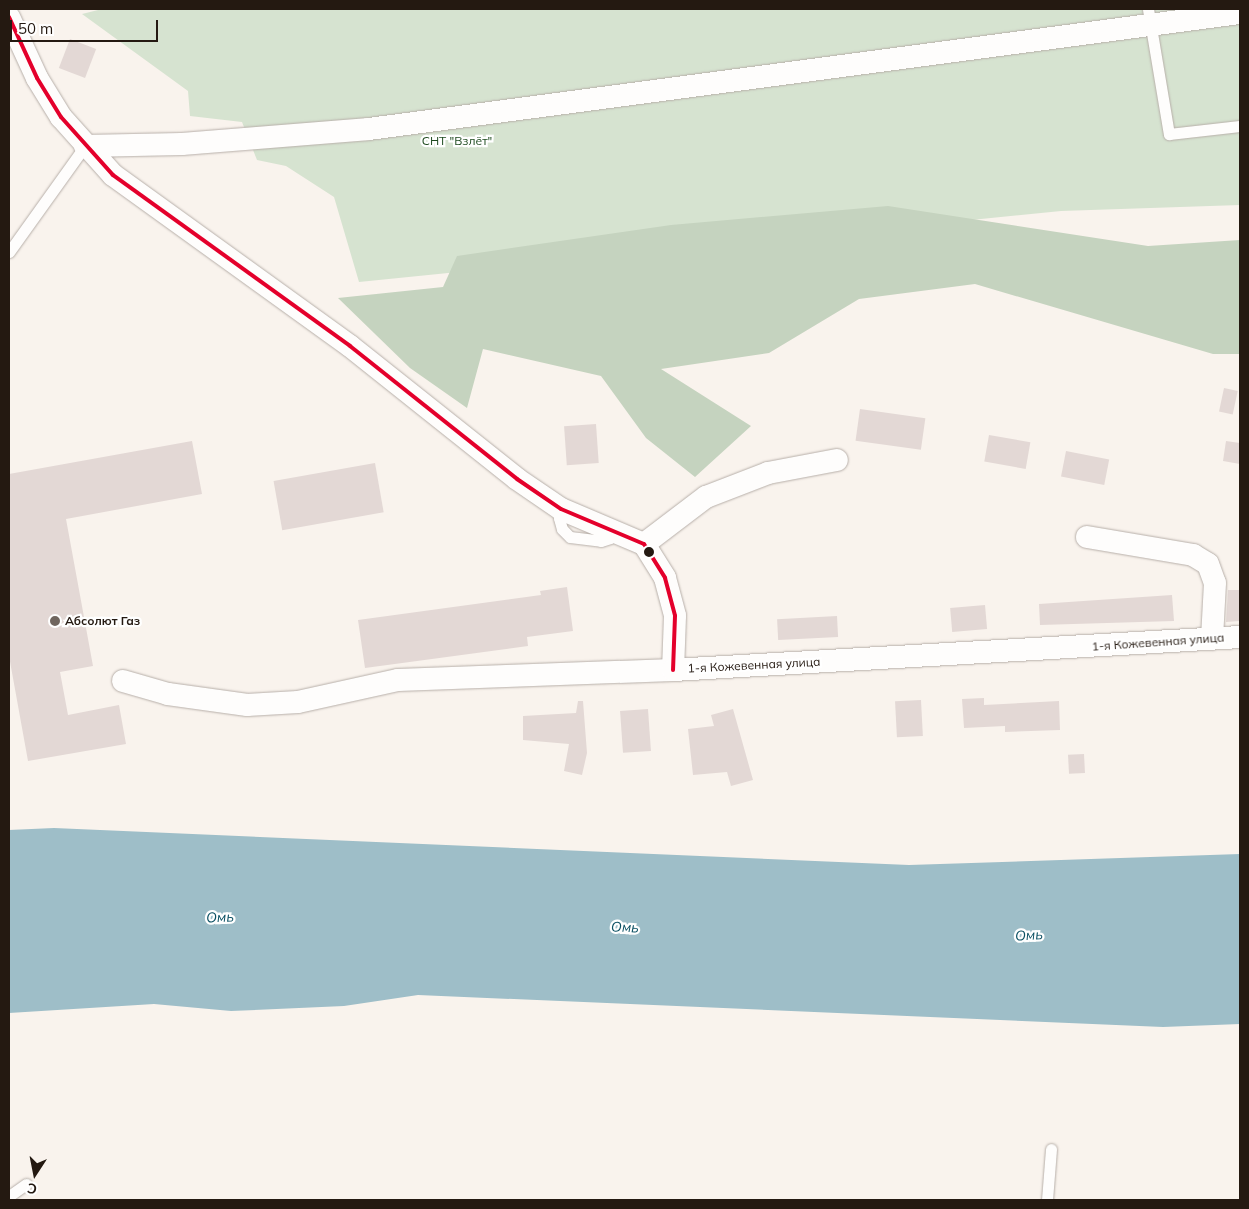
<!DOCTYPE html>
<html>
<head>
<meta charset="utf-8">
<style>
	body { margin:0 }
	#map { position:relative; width:1249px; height:1209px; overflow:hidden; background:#f9f3ed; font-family:Mulish,sans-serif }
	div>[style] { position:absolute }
	.green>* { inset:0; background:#d6e3d0 }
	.forest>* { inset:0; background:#c5d3bf }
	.water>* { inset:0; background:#9ebec8 }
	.building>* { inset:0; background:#e3d8d5; transform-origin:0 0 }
	.roads { filter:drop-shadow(0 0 1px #b7afa9) drop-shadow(0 0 1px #b7afa9) }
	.service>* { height:11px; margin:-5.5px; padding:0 5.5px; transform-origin:5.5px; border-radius:5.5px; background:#fefdfc }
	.minor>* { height:22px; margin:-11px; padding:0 11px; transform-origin:11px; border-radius:11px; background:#fefdfc }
	.bus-1>* { height:4px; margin:-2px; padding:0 2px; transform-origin:2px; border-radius:2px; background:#e4002b }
	.dots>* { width:14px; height:14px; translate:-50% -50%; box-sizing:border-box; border:2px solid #fff; border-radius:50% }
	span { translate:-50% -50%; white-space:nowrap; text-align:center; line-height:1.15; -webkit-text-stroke:4.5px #fff; paint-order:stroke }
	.park-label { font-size:12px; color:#1d4a1e }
	.poi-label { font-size:12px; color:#241911; font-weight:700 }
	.left { translate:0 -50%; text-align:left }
	.street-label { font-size:12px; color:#241911 }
	.water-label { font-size:14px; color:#094f62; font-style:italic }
	.frame { position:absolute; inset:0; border:10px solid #241911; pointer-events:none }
	.north { position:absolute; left:10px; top:1149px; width:50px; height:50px; -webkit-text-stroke:4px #fff; paint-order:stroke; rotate:191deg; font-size:14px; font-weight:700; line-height:20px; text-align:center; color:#241911 }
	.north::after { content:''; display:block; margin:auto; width:18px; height:22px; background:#241911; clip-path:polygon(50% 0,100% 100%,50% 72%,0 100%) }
	.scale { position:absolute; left:10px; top:20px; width:148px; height:22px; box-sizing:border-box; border:2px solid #241911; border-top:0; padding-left:6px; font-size:15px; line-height:18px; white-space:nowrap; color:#241911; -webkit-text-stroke:4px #fff; paint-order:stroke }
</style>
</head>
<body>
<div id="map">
	<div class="green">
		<i style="clip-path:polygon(102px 9px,1240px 9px,1240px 205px,1061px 211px,359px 282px,334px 197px,286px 166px,257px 160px,242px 122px,190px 116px,188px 91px,82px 14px)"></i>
	</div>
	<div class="forest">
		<i style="clip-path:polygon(888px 206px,1148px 246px,1240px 240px,1240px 354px,1213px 354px,975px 284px,859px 299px,769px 353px,661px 369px,751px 426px,695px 477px,646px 438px,601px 376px,483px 349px,467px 408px,410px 368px,338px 298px,443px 287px,457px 256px,671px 225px)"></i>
	</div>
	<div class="water">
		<i style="clip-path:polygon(54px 828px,909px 865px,1240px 854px,1240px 1024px,1163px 1027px,418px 995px,344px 1006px,231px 1011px,154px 1004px,9px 1013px,9px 830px)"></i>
	</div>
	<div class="building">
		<i style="left:70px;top:39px;width:28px;height:31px;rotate:21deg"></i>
		<i style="left:1224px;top:388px;width:14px;height:24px;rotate:12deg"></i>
		<i style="left:860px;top:409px;width:66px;height:32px;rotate:8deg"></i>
		<i style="left:596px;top:424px;width:39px;height:32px;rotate:86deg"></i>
		<i style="left:989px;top:435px;width:42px;height:27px;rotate:10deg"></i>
		<i style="clip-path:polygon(192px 441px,202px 494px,66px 519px,93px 666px,60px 672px,68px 715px,119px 705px,126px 744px,28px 761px,9px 656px,9px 474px)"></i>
		<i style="clip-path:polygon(1226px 441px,1240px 443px,1240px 464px,1223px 461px)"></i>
		<i style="left:1066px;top:451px;width:44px;height:26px;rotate:11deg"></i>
		<i style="left:375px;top:463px;width:50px;height:103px;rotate:80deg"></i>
		<i style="clip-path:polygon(567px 587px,573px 631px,527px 637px,528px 646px,365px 668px,358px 620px,541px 595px,540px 591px)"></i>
		<i style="clip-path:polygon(1228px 590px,1240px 590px,1240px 621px,1226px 622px)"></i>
		<i style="clip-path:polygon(1172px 595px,1174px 621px,1040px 625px,1039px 604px)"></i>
		<i style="left:985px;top:605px;width:24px;height:35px;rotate:85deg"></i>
		<i style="left:837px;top:616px;width:21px;height:60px;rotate:87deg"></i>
		<i style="clip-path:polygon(984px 698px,984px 705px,1059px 701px,1060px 730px,1005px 732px,1005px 726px,964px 728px,962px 699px)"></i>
		<i style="left:921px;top:700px;width:36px;height:26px;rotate:87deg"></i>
		<i style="clip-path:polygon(578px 701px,583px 701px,587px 753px,582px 775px,564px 771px,569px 744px,523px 740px,523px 716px,576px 713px)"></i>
		<i style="left:648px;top:709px;width:42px;height:28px;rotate:86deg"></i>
		<i style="clip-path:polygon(733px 709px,753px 780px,731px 786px,727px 772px,693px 775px,688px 729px,714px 726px,711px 715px)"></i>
		<i style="left:1084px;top:754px;width:19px;height:16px;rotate:87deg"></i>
	</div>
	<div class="roads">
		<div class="service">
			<i style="left:1148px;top:9px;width:127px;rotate:80.5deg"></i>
			<i style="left:1169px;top:134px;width:71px;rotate:-6.4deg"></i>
			<i style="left:9px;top:252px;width:130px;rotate:-54.4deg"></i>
			<i style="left:561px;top:509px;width:9px;rotate:103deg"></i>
			<i style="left:559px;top:518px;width:11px;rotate:75deg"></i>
			<i style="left:562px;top:529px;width:11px;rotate:45deg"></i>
			<i style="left:570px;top:537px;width:31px;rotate:7deg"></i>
			<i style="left:601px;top:541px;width:9px;rotate:-18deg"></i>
			<i style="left:610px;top:538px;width:8px;rotate:-67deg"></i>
			<i style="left:9px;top:1196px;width:21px;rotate:-35deg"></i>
			<i style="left:1047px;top:1200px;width:51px;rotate:-85.5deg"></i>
		</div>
		<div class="minor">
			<i style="left:9px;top:17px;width:67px;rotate:65.3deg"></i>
			<i style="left:37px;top:78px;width:46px;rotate:58.4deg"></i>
			<i style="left:61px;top:117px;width:78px;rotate:48.1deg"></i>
			<i style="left:113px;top:175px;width:292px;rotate:35.8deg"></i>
			<i style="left:350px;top:346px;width:213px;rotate:38.5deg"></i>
			<i style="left:517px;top:479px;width:53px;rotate:34.3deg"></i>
			<i style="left:561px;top:509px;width:90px;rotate:22.9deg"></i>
			<i style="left:644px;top:544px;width:40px;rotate:58deg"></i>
			<i style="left:665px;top:578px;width:39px;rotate:75deg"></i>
			<i style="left:675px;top:616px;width:54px;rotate:92.1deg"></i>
			<i style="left:85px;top:146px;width:97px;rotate:-1.2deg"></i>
			<i style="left:182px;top:144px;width:188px;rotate:-4.6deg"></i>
			<i style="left:369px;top:129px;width:879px;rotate:-7.59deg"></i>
			<i style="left:1087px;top:537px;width:108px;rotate:9.6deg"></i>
			<i style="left:1193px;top:555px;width:17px;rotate:31deg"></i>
			<i style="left:1208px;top:564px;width:20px;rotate:70deg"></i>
			<i style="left:1215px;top:583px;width:55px;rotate:93.1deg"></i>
			<i style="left:644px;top:544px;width:78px;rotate:-37.2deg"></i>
			<i style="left:706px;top:497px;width:66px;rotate:-21.2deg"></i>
			<i style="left:768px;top:473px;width:70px;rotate:-10.7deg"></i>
			<i style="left:123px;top:681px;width:47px;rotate:16.1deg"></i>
			<i style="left:168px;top:694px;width:80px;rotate:7.9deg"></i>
			<i style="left:247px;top:705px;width:51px;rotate:-3.4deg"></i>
			<i style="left:298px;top:702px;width:102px;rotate:-12.4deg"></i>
			<i style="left:398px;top:680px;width:275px;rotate:-2.1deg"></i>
			<i style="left:673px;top:670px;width:568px;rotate:-3.33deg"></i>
		</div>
	</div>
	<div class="bus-1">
		<i style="left:9px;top:17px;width:67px;rotate:65.3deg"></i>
		<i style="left:37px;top:78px;width:46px;rotate:58.4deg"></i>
		<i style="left:61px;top:117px;width:78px;rotate:48.1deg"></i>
		<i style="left:113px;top:175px;width:292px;rotate:35.8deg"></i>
		<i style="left:350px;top:346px;width:213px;rotate:38.5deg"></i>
		<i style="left:517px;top:479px;width:53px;rotate:34.3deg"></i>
		<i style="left:561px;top:509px;width:90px;rotate:22.9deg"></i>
		<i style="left:644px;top:544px;width:40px;rotate:58deg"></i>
		<i style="left:665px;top:578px;width:39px;rotate:75deg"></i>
		<i style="left:675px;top:616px;width:54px;rotate:92.1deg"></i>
	</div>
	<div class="dots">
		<i style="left:649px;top:552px;background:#241911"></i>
		<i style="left:55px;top:621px;background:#6f655e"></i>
	</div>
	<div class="park-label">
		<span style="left:457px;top:141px">СНТ "Взлёт"</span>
	</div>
	<div class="poi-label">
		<span class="left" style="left:65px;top:621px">Абсолют Газ</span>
	</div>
	<div class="street-label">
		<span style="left:1158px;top:642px;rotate:-4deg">1-я Кожевенная улица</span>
		<span style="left:754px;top:665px;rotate:-3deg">1-я Кожевенная улица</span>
	</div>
	<div class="water-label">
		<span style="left:220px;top:917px;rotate:-2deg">Омь</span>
		<span style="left:625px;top:927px;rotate:2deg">Омь</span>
		<span style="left:1029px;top:935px;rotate:-3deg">Омь</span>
	</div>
	<div class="frame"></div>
	<div class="north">С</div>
	<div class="scale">50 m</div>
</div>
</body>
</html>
